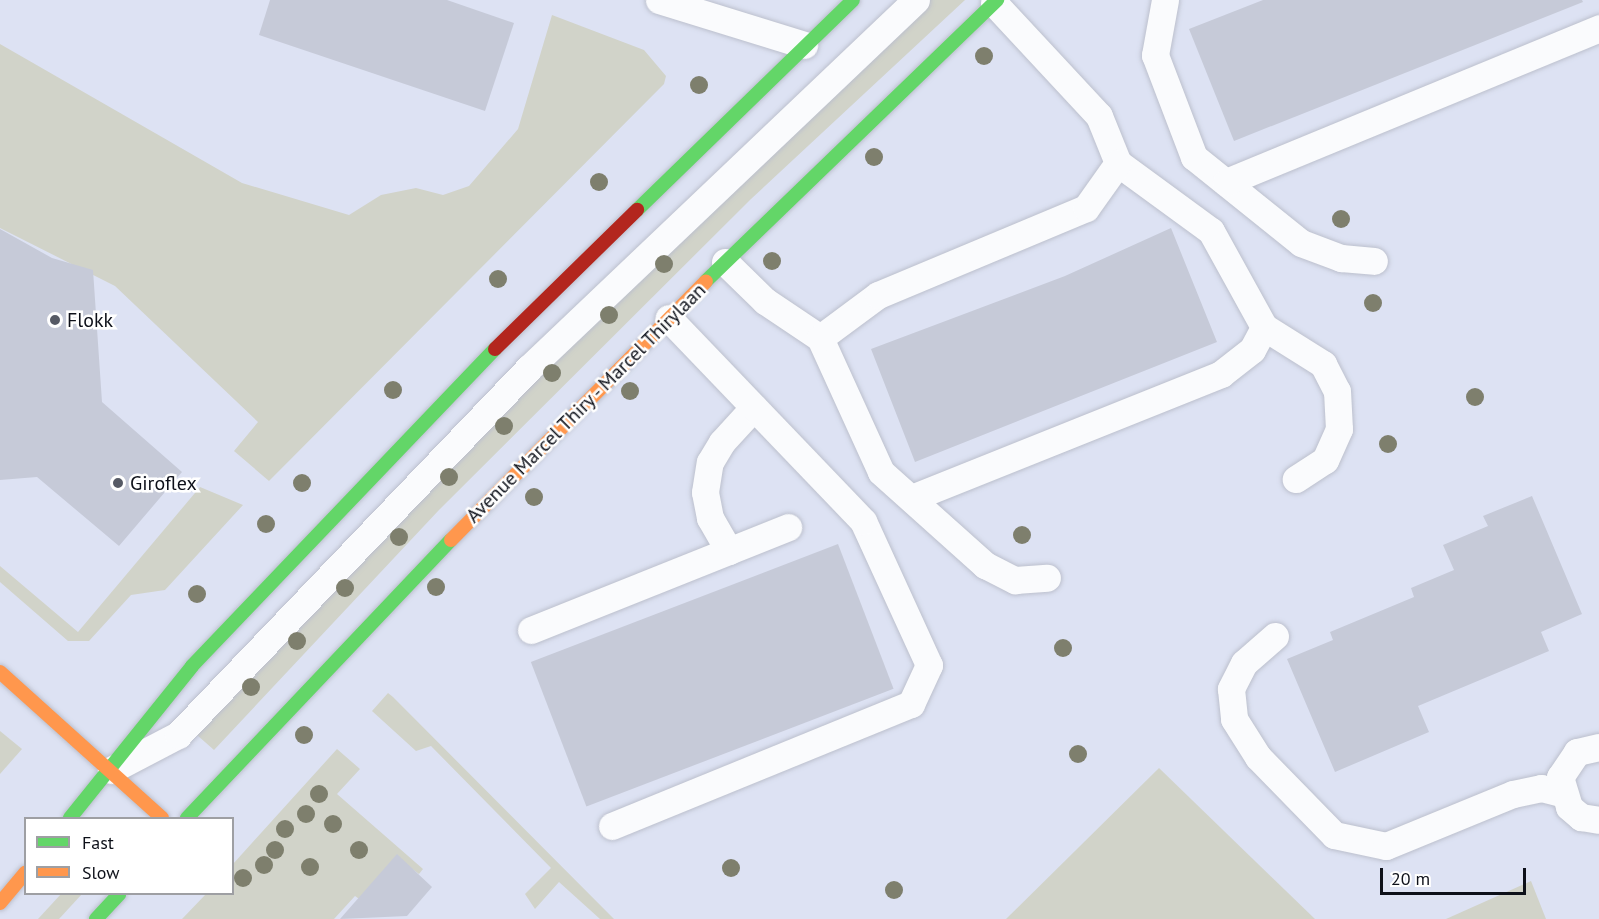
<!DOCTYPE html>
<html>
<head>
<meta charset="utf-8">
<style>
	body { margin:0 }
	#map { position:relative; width:1599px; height:919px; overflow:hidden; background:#dde2f3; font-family:"PT Sans",sans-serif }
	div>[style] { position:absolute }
	.green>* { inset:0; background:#d1d3c9 }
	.building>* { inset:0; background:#c6cad8; transform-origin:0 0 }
	.roads { filter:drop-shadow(0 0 2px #bcc0cd) drop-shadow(0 0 2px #bcc0cd) }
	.lane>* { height:27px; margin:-13.5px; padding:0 13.5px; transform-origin:13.5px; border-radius:13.5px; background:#fafbfd }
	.fast>* { height:14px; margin:-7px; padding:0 7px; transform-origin:7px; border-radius:7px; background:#63d668 }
	.slow>* { height:14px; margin:-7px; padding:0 7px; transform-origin:7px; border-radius:7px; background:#ff974d }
	.jam>* { height:14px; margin:-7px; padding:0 7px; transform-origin:7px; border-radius:7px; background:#b3261e }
	.trees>* { width:18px; height:18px; margin:-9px; border-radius:50%; background:#7e7f6d }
	.dots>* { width:16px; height:16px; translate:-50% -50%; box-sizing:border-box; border:3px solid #fff; border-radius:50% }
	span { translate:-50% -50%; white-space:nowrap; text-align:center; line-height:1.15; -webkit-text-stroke:5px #fff; paint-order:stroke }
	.poi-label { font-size:20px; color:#0d1019 }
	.left { translate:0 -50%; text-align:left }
	.street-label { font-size:20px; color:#0d1019 }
	.legend { position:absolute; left:24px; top:817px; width:210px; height:78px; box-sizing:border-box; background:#fff; border:2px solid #9e9fa3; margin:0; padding:8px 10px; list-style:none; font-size:18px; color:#0d1019 }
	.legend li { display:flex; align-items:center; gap:12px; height:30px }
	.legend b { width:30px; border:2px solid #9e9fa3 }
	.scale { position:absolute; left:1380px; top:868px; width:146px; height:27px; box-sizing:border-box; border:3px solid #0d1019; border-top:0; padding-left:8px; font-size:18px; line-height:21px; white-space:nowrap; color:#0d1019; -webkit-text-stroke:4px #fff; paint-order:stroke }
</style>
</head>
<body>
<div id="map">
	<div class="green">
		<i style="clip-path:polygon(929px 0,965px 0,751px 199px,439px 510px,214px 750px,197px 735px,438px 475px)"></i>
		<i style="clip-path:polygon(552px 15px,644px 50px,666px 76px,664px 84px,269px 481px,234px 451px,258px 422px,115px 286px,0 228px,0 44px,242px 183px,349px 215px,381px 195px,416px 188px,443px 195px,469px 186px,518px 129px)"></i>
		<i style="clip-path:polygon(200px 487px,243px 505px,165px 590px,131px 595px,89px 641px,68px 641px,0 582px,0 566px,78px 632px)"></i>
		<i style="clip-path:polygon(388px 693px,393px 697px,614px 919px,600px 919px,559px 882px,535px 909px,525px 894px,551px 868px,431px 746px,416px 751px,372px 711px)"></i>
		<i style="clip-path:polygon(0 731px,22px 749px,0 774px)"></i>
		<i style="clip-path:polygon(337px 749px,360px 769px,337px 794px,423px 869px,419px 874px,396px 857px,362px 901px,355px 896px,334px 919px,182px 919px,206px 894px,232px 894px,233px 864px)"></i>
		<i style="clip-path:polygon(1159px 768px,1315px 919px,1006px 919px)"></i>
		<i style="clip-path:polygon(1531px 881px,1546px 919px,1446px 919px)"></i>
		<i style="clip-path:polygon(61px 894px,82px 894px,59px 919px,38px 919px)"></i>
	</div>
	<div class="building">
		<i style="clip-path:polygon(270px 0,447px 0,514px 23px,485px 111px,259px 35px)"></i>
		<i style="clip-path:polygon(1263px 0,1582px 0,1583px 2px,1234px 141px,1189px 29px)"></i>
		<i style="clip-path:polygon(1171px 228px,1217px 342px,915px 462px,871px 349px,1065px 276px)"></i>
		<i style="clip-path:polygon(0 229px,52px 258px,93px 270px,102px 402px,182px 472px,119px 546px,37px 477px,0 480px)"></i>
		<i style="clip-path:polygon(1532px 496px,1582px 614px,1541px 632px,1549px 651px,1418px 706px,1429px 732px,1335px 772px,1287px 659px,1333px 640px,1330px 632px,1414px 597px,1411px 588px,1454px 570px,1443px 545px,1488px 526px,1483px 516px)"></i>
		<i style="left:838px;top:544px;width:155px;height:329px;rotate:69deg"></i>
		<i style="clip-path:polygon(397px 854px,432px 887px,407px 916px,340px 919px)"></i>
	</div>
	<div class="roads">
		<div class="lane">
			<i style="left:659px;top:0;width:152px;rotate:17.2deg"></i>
			<i style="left:1165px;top:0;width:56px;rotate:100.3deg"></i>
			<i style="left:1155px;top:55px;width:109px;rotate:69.1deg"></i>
			<i style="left:1194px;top:157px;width:137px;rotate:38.8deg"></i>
			<i style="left:1301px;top:243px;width:43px;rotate:20.6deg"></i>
			<i style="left:1341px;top:258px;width:33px;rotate:5deg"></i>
			<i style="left:994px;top:3px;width:154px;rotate:47.1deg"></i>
			<i style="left:1099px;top:116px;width:51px;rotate:68deg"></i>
			<i style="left:1118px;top:163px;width:115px;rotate:36.2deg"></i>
			<i style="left:1211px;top:231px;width:110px;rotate:61.1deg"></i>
			<i style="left:1264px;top:327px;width:70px;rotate:32.1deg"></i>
			<i style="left:1323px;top:364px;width:30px;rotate:63deg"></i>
			<i style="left:1337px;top:391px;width:38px;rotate:87deg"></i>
			<i style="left:1339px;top:429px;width:34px;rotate:114deg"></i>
			<i style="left:1325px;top:460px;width:35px;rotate:147deg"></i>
			<i style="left:1226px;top:182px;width:404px;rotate:-22.4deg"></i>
			<i style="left:725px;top:262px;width:56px;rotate:44.3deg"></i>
			<i style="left:765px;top:301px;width:66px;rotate:33.9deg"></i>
			<i style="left:820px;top:338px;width:147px;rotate:65.5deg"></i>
			<i style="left:881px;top:472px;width:140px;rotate:41.8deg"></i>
			<i style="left:985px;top:565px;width:34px;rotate:27deg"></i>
			<i style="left:1015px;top:580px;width:32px;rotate:-4deg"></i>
			<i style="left:820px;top:338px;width:72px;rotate:-36.6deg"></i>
			<i style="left:878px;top:295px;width:225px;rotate:-22.7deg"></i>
			<i style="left:1086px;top:208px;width:55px;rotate:-54.6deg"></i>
			<i style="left:914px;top:497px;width:331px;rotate:-21.8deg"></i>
			<i style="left:1221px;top:374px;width:39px;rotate:-38deg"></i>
			<i style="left:1252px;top:350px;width:26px;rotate:-62deg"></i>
			<i style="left:729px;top:551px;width:38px;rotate:-120deg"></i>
			<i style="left:710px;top:518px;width:26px;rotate:-101deg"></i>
			<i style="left:705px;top:492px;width:30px;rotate:-81deg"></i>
			<i style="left:710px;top:462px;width:23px;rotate:-59deg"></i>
			<i style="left:722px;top:442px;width:47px;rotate:-47.6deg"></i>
			<i style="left:531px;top:630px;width:277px;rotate:-21.8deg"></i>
			<i style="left:1275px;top:636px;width:41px;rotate:138.9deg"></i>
			<i style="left:1244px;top:663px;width:29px;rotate:117deg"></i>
			<i style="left:1231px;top:689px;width:30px;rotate:84deg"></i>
			<i style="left:1234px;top:719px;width:45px;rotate:57.7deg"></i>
			<i style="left:1258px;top:757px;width:109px;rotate:45.7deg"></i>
			<i style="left:1334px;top:835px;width:53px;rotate:11.9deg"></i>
			<i style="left:1386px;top:846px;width:137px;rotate:-22.3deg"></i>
			<i style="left:1513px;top:794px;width:29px;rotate:-12deg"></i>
			<i style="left:1541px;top:788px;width:21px;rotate:14deg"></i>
			<i style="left:1599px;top:747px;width:23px;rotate:167deg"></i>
			<i style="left:1577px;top:752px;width:30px;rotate:124deg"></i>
			<i style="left:1560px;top:777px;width:31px;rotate:73deg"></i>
			<i style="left:1569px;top:807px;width:16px;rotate:40deg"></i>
			<i style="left:1581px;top:817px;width:18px;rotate:9deg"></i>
			<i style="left:111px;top:770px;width:76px;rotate:-27.6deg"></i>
			<i style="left:178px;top:735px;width:508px;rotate:-46.28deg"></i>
			<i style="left:529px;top:368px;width:534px;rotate:-43.56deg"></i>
			<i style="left:612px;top:826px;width:323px;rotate:-22.2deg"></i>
			<i style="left:911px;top:704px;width:43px;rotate:-65.2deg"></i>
			<i style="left:929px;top:665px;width:158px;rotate:-114.6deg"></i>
			<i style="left:863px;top:521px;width:281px;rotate:-133.8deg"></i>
		</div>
		<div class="fast">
			<i style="left:637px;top:210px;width:301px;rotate:-44.2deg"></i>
			<i style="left:706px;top:281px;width:405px;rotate:-44deg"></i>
			<i style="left:70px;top:818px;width:195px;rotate:-51.2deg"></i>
			<i style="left:192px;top:666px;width:439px;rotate:-46.3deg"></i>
			<i style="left:187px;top:818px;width:383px;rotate:-46.5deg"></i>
			<i style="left:96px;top:919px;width:34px;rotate:-47deg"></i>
		</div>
		<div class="slow">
			<i style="left:451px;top:540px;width:363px;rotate:-45.4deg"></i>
			<i style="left:0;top:672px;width:218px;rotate:42deg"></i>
			<i style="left:0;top:903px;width:40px;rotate:-50deg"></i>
		</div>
		<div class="jam">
			<i style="left:495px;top:349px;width:199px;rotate:-44.4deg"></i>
		</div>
	</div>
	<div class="trees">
		<i style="left:984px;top:56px"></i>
		<i style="left:699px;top:85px"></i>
		<i style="left:874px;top:157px"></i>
		<i style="left:599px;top:182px"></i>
		<i style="left:1341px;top:219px"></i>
		<i style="left:772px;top:261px"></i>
		<i style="left:664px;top:264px"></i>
		<i style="left:498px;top:279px"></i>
		<i style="left:1373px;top:303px"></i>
		<i style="left:609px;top:315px"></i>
		<i style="left:552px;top:373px"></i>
		<i style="left:393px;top:390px"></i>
		<i style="left:630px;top:391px"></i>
		<i style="left:1475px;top:397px"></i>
		<i style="left:504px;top:426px"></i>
		<i style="left:1388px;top:444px"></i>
		<i style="left:449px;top:477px"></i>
		<i style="left:302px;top:483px"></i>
		<i style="left:534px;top:497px"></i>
		<i style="left:266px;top:524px"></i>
		<i style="left:1022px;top:535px"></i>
		<i style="left:399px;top:537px"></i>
		<i style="left:436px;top:587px"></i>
		<i style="left:345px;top:588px"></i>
		<i style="left:197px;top:594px"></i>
		<i style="left:297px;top:641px"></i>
		<i style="left:1063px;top:648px"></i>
		<i style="left:251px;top:687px"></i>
		<i style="left:304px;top:735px"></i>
		<i style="left:1078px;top:754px"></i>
		<i style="left:319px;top:794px"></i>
		<i style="left:306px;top:814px"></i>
		<i style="left:333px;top:824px"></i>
		<i style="left:285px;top:829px"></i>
		<i style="left:275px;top:850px"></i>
		<i style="left:359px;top:850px"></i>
		<i style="left:264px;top:865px"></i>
		<i style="left:310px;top:867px"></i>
		<i style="left:731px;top:868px"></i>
		<i style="left:243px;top:878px"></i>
		<i style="left:894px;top:890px"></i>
	</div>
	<div class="dots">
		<i style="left:55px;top:320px;background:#565a65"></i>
		<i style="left:118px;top:483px;background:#565a65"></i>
	</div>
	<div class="poi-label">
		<span class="left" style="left:67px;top:320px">Flokk</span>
		<span class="left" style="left:130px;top:483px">Giroflex</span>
	</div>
	<div class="street-label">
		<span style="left:586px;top:403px;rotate:-45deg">Avenue Marcel Thiry - Marcel Thirylaan</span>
	</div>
	<ul class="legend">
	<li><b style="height:8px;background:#63d668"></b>Fast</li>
	<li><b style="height:8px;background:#ff974d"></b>Slow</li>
	</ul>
	<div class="scale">20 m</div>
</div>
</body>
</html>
